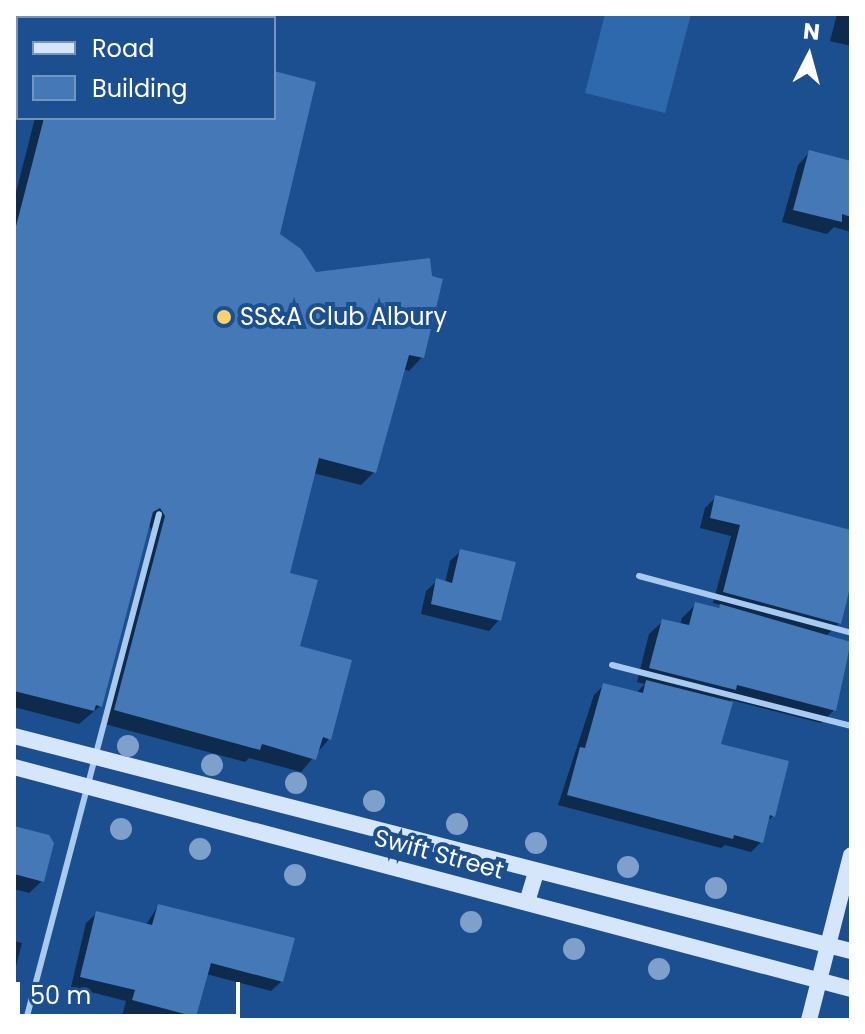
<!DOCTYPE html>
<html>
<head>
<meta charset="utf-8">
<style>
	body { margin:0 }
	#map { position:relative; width:865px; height:1034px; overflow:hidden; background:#1b4f8f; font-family:Poppins,sans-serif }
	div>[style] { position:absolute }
	.green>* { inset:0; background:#2e69ad }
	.shadow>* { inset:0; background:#0007; transform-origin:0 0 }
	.building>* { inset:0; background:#4478b7 }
	.lane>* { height:6px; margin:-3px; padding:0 3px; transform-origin:3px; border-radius:3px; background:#a9c9ee }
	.secondary>* { height:16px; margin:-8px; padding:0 8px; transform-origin:8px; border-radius:8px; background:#d6e6fa }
	.trees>* { width:22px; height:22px; margin:-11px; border-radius:50%; background:#7ea0ca }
	.dots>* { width:22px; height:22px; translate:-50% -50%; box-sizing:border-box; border:4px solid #1b4f8f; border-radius:50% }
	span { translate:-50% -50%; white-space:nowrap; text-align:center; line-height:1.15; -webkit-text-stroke:8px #1b4f8f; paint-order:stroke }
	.poi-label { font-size:24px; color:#fff }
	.left { translate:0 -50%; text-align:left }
	.street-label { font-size:24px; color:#fff }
	.frame { position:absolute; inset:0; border:16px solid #fff; pointer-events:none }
	.legend { position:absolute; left:16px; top:16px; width:260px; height:104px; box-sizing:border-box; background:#1b4f8f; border:2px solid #7695bc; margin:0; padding:10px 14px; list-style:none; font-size:24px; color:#fff }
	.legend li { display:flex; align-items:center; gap:16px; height:40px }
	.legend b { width:40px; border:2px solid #7695bc }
	.north { position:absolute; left:769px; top:16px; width:80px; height:80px; -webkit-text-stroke:6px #1b4f8f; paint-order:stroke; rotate:6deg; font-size:22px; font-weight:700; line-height:32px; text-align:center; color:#fff }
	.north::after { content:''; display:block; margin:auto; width:28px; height:36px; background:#fff; clip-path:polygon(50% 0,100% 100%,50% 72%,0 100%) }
	.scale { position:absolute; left:16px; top:982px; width:224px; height:36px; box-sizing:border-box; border:4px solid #fff; border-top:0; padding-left:10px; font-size:24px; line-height:28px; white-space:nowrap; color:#fff; -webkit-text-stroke:6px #1b4f8f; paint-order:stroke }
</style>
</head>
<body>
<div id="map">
	<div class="green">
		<i style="clip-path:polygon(605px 14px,691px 14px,665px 113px,585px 93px)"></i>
	</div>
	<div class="shadow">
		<i style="left:105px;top:14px;width:150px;height:4px"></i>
		<i style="clip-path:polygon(837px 14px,851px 14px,851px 46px,830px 41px)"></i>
		<i style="clip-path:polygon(274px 73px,277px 235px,315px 275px,422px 357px,409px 371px,403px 369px,374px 472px,361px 485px,313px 473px,287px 574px,298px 648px,329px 739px,301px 772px,249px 758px,245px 762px,101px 723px,152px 530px,148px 524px,100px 706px,79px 724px,14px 707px,14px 200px,35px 118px,274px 118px)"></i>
		<i style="clip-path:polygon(810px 152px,851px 163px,851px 232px,834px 227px,827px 234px,782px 222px,798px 165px)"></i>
		<i style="clip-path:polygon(716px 497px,851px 532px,851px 576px,839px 623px,826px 636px,851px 644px,834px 710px,821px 723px,731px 700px,719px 745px,773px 816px,766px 822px,761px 842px,751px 852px,725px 845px,721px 848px,558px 805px,594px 695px,604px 685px,636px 693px,645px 684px,637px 682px,649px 634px,663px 621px,680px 625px,682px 618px,696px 604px,717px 609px,721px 605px,713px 603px,731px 536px,700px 528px,705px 508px)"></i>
		<i style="clip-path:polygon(461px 551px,499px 620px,489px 631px,421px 614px,426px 591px,437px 581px,445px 583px,450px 561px)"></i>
		<i style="clip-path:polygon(14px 828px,42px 881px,29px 893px,14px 889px)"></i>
		<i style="clip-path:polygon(158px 906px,282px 981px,271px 991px,206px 974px,193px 1020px,121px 1020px,126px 1001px,71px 987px,86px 923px,97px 913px,146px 925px)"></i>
		<i style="clip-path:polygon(14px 941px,22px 943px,14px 974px)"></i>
	</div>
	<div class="building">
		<i style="clip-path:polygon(274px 71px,316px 82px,280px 234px,301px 249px,316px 272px,430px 258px,432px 276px,443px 279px,424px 358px,409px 355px,376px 473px,319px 458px,290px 573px,318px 580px,300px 646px,352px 660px,331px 740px,323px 737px,316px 760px,262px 744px,260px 750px,114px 710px,165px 516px,160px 508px,153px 512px,102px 707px,96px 705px,94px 711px,14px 691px,14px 234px,44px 118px,274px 118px)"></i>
		<i style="clip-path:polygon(809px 150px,851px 161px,851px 217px,842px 214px,842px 222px,793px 210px)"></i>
		<i style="clip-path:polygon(715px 495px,851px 530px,851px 584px,841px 624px,723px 592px,740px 525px,710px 518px)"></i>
		<i style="clip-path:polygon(460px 549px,516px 562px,501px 621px,431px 604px,436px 578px,452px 583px)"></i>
		<i style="clip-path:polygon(695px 602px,719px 608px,720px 604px,851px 642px,836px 711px,737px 685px,736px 690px,649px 668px,662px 619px,689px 625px)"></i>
		<i style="clip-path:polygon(646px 680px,733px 702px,721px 744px,789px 761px,775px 817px,770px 815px,763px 843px,734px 835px,733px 839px,567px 795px,580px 747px,585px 748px,603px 683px,643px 693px)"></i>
		<i style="clip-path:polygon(14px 826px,49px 835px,54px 843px,44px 882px,14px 874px)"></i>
		<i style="clip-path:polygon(158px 904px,295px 938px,283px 982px,211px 963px,196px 1017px,132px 1000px,135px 990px,80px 977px,96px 911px,152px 925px)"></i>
	</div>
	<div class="lane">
		<i style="left:639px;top:576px;width:220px;rotate:15deg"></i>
		<i style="left:612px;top:665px;width:247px;rotate:14.3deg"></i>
		<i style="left:26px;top:1020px;width:523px;rotate:-75.27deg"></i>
	</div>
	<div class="secondary">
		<i style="left:14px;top:736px;width:864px;rotate:14.41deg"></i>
		<i style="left:14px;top:767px;width:866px;rotate:14.85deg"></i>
		<i style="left:527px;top:902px;width:31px;rotate:-73deg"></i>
		<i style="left:809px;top:1020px;width:170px;rotate:-75.7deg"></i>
	</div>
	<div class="trees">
		<i style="left:128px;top:746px"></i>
		<i style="left:212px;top:765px"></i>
		<i style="left:296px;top:783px"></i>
		<i style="left:374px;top:801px"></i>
		<i style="left:457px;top:824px"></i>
		<i style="left:121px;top:829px"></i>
		<i style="left:536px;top:843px"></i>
		<i style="left:200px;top:849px"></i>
		<i style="left:628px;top:867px"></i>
		<i style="left:295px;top:875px"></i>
		<i style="left:716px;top:888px"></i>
		<i style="left:471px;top:922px"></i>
		<i style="left:574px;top:949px"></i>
		<i style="left:659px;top:969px"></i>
	</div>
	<div class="dots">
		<i style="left:224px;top:317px;background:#ffd166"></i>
	</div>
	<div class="poi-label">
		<span class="left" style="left:240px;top:317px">SS&amp;A Club Albury</span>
	</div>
	<div class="street-label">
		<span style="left:439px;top:854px;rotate:15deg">Swift Street</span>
	</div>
	<div class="frame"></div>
	<ul class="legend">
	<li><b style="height:10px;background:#d6e6fa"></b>Road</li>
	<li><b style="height:22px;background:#4478b7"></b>Building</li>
	</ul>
	<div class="north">N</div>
	<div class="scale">50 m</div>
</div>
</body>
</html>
